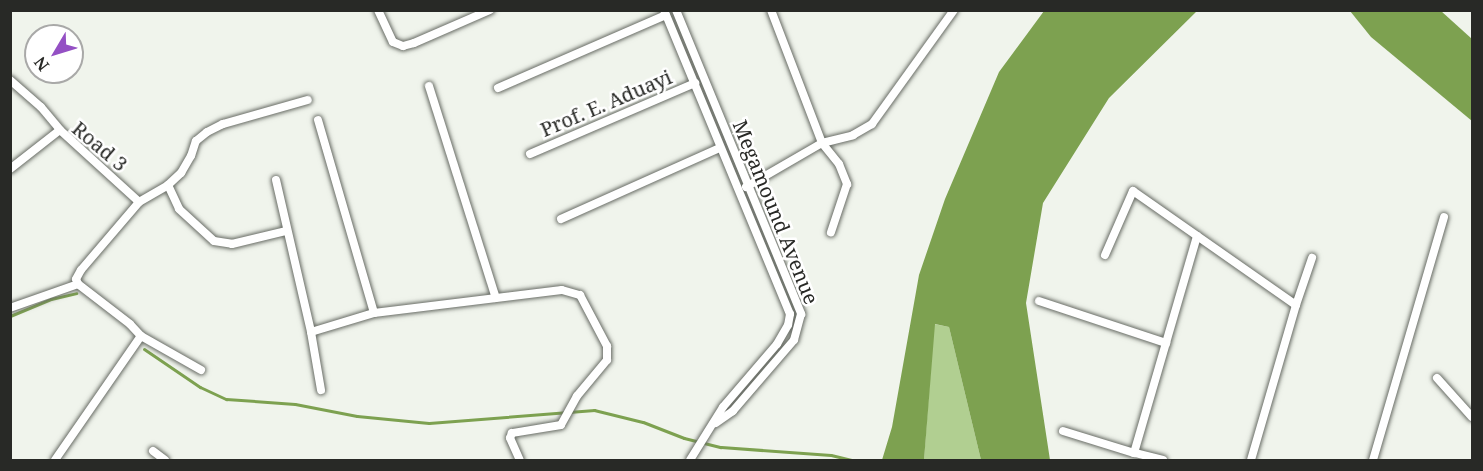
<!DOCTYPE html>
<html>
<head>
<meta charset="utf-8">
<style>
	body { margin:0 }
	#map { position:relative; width:1483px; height:471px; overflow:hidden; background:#f0f4ec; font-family:"Noto Serif",serif }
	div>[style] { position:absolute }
	.green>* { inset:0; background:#b1cf91 }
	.water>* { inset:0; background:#7da150 }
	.stream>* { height:3px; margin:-1.5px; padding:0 1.5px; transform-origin:1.5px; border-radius:1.5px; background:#7da150 }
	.roads { filter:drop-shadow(0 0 2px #686c65) drop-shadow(0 0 2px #686c65) }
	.street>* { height:8px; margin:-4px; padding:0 4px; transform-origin:4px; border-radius:4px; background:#fff }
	span { translate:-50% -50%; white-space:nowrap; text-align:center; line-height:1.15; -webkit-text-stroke:5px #fff; paint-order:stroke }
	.street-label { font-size:20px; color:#282926 }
	.frame { position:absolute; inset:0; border:12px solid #282926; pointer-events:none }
	.north { position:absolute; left:24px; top:24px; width:60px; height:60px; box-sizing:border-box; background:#fff; border:2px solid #a9a9a8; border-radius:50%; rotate:232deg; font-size:16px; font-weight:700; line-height:24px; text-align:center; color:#282926 }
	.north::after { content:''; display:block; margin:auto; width:21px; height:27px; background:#9450c4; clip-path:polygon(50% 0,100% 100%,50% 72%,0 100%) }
</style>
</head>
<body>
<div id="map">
	<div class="green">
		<i style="clip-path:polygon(934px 324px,949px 327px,981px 460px,924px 460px)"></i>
	</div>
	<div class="water">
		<i style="clip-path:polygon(1044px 11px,1197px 11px,1109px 98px,1043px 203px,1026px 303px,1050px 460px,981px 460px,949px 327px,935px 324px,924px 460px,882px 460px,892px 427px,919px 275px,945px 199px,999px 72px)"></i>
		<i style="clip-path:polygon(1350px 11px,1441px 11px,1472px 39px,1472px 121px,1371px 37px)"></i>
	</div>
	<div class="stream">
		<i style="left:10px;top:316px;width:44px;rotate:-22.5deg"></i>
		<i style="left:51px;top:299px;width:26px;rotate:-13deg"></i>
		<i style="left:144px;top:349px;width:68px;rotate:34.2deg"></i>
		<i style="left:200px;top:387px;width:29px;rotate:25deg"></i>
		<i style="left:226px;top:399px;width:69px;rotate:4.1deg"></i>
		<i style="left:295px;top:404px;width:63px;rotate:11deg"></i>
		<i style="left:357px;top:416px;width:72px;rotate:5.6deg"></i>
		<i style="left:429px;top:423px;width:166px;rotate:-4.5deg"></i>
		<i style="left:594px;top:410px;width:50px;rotate:13.8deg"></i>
		<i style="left:643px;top:422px;width:44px;rotate:21.3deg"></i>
		<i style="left:684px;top:438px;width:38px;rotate:14deg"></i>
		<i style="left:721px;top:447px;width:110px;rotate:4.2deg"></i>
		<i style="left:831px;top:455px;width:21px;rotate:14deg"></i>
	</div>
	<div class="roads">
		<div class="street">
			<i style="left:378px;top:10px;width:35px;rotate:65deg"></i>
			<i style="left:393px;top:42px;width:11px;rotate:22deg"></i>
			<i style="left:403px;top:46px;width:11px;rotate:-15deg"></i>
			<i style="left:414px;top:43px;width:83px;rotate:-23.5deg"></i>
			<i style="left:664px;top:10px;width:329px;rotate:67.5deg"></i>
			<i style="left:790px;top:314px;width:11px;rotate:100deg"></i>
			<i style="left:788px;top:325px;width:22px;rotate:120deg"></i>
			<i style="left:777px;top:344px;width:83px;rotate:130.6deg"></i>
			<i style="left:723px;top:407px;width:62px;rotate:121.9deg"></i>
			<i style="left:676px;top:10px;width:329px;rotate:67.6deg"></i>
			<i style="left:801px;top:314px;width:27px;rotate:105deg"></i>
			<i style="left:794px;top:340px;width:94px;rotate:130.7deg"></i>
			<i style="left:733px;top:411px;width:21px;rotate:145deg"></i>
			<i style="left:771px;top:10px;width:142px;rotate:69deg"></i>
			<i style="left:822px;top:143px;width:27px;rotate:51deg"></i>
			<i style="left:839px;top:164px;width:22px;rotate:68deg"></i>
			<i style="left:847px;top:184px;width:51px;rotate:108.4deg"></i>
			<i style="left:10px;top:80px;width:41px;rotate:41.1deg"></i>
			<i style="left:41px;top:107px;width:30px;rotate:50deg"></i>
			<i style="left:429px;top:86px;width:222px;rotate:72.5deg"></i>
			<i style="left:498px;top:88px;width:183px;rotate:-23.5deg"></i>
			<i style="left:318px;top:120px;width:201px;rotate:73.8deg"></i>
			<i style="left:530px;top:154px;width:180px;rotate:-23.3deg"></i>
			<i style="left:10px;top:169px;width:63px;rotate:-38deg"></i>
			<i style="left:60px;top:130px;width:107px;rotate:42.3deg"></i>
			<i style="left:276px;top:180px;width:156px;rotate:77deg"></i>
			<i style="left:311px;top:332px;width:66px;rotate:-16.8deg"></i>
			<i style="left:374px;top:313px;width:189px;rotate:-7deg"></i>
			<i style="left:562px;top:290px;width:19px;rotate:16deg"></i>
			<i style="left:580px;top:295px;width:58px;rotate:62.1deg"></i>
			<i style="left:607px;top:346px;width:14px;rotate:90deg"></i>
			<i style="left:607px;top:360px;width:47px;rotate:129.8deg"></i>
			<i style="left:577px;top:396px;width:33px;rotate:119deg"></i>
			<i style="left:561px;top:425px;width:50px;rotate:170.7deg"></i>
			<i style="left:512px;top:433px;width:5px;rotate:112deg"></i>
			<i style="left:510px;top:438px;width:24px;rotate:66deg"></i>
			<i style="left:168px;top:185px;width:26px;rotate:65deg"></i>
			<i style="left:179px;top:209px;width:47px;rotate:42.4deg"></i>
			<i style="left:214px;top:241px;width:18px;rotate:9deg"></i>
			<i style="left:232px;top:244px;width:56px;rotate:-13.5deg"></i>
			<i style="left:746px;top:187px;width:88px;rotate:-30.1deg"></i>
			<i style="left:822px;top:143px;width:32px;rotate:-14deg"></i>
			<i style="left:853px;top:135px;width:22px;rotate:-30deg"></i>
			<i style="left:872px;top:124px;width:140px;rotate:-54.3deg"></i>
			<i style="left:561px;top:219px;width:174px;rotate:-24.1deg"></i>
			<i style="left:1105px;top:255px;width:70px;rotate:-66.4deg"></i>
			<i style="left:1133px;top:191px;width:199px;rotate:35deg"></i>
			<i style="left:1296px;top:305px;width:161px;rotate:106.2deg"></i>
			<i style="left:1039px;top:301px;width:134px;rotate:18.3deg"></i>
			<i style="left:1296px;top:305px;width:50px;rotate:-71.2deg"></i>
			<i style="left:10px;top:308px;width:72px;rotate:-19.4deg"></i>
			<i style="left:311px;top:332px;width:59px;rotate:80.2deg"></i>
			<i style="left:141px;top:336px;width:69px;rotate:29.5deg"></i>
			<i style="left:1437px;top:378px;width:52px;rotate:48.1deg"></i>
			<i style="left:1063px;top:431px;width:74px;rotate:17.2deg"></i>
			<i style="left:153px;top:451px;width:15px;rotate:37deg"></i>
			<i style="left:55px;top:460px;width:151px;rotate:-55.3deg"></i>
			<i style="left:141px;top:336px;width:16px;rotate:-133deg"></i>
			<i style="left:130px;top:324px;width:66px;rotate:-142.4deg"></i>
			<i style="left:78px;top:284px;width:5px;rotate:-112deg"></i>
			<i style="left:76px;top:279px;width:10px;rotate:-61deg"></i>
			<i style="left:81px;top:270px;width:89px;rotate:-49.5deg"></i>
			<i style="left:139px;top:202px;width:34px;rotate:-30deg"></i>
			<i style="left:168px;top:185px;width:18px;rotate:-43deg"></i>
			<i style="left:181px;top:173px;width:20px;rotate:-60deg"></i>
			<i style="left:191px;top:156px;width:16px;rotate:-72deg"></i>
			<i style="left:196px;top:141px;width:14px;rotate:-39deg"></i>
			<i style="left:207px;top:132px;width:18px;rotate:-27deg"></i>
			<i style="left:223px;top:124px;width:88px;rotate:-15.8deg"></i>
			<i style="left:1163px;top:460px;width:30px;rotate:-166deg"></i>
			<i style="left:1134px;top:453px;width:226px;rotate:-73.8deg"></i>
			<i style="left:1373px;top:460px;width:253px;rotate:-73.7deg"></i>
		</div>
	</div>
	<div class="street-label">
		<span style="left:606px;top:103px;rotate:-23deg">Prof. E. Aduayi</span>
		<span style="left:100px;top:146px;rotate:40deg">Road 3</span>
		<span style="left:776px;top:212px;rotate:68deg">Megamound Avenue</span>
	</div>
	<div class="frame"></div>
	<div class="north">N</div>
</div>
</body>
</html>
